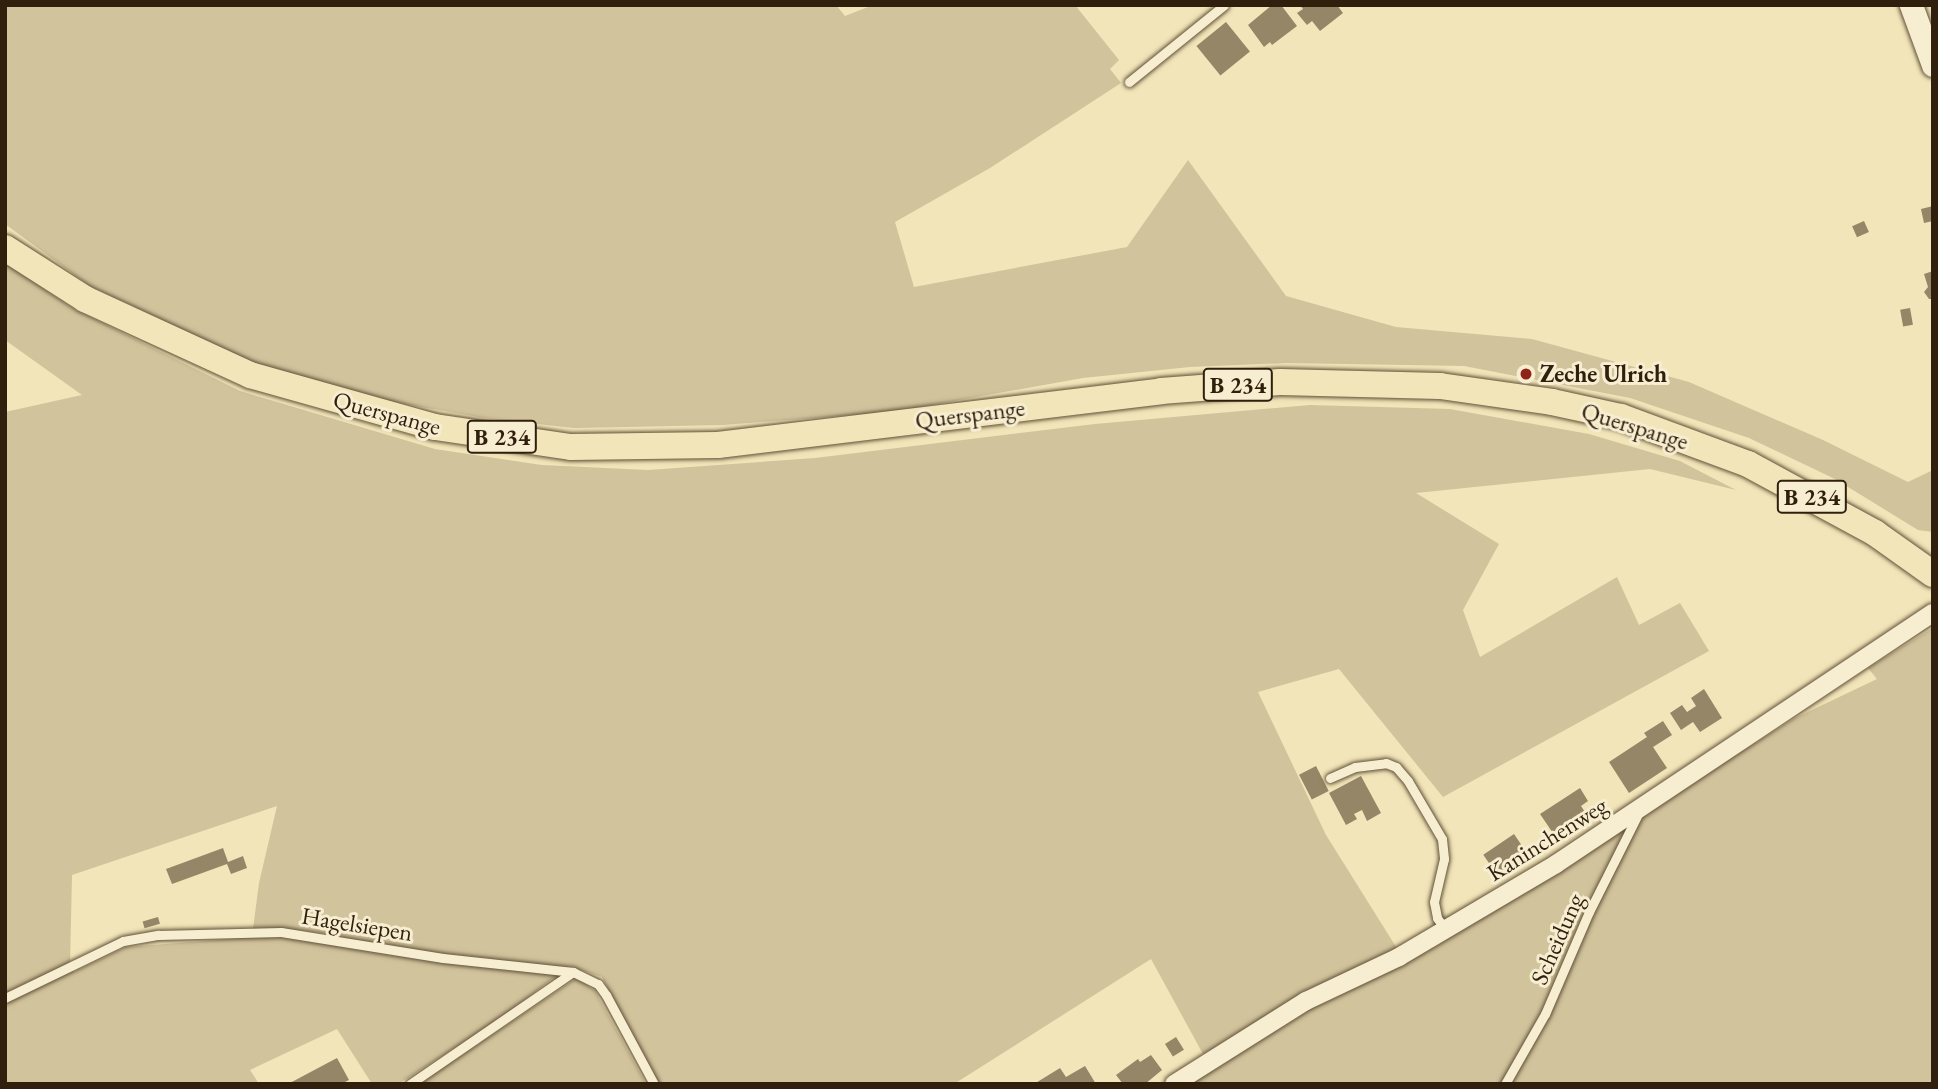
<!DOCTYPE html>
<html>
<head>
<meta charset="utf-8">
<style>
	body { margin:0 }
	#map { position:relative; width:1938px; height:1089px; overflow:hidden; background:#f2e5b9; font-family:"EB Garamond",serif }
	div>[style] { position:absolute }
	.green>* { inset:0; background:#d1c39c }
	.building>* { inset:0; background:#948666; transform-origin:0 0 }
	.roads { filter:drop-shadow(0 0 2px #605037) drop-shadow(0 0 2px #605037) }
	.lane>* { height:9px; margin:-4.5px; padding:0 4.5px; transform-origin:4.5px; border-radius:4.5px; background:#f7eed2 }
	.street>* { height:18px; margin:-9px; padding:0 9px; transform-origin:9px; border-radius:9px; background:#f7eed2 }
	.secondary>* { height:23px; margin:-11.5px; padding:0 11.5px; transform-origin:11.5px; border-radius:11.5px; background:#f7eed2 }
	.primary>* { height:26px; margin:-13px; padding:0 13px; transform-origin:13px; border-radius:13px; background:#f2e5b9 }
	.dots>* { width:19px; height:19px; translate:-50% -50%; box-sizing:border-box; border:4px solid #f7eed2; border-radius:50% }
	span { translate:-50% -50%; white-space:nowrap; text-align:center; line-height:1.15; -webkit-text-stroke:6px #f7eed2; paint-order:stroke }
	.shield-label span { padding:2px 5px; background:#f7eed2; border:2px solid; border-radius:5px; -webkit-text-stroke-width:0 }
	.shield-label { font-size:23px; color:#2f1f0c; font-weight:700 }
	.poi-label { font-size:24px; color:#2f1f0c; font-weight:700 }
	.left { translate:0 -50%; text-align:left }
	.street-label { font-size:24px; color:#2f1f0c }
	.frame { position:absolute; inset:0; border:7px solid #2f1f0c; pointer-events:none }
</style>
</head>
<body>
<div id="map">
	<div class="green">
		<i style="clip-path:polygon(5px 5px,836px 5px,845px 16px,873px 5px,1075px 5px,1119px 60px,1110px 69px,1121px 83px,990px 168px,895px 222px,914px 287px,1127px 247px,1188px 160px,1286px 296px,1396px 327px,1532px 339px,1689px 382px,1823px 440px,1908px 482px,1933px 470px,1933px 532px,1918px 530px,1835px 479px,1749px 438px,1630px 398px,1464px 366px,1287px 363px,1190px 367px,1083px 378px,892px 412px,723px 425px,574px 428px,484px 418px,354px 395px,251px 362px,90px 286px,5px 224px)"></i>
		<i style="clip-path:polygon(evenodd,5px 263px,74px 309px,240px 391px,435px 449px,542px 465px,648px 470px,815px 458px,1095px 424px,1310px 405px,1450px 409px,1589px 434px,1680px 461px,1736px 490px,1650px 469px,1416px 493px,1499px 544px,1463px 610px,1480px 657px,1617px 577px,1639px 625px,1680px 603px,1709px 651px,1443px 797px,1339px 669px,1258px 692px,1326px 835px,1398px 950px,1302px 997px,1203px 1054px,1151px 959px,954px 1084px,658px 1084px,602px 977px,569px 966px,495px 1022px,398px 1084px,372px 1084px,337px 1029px,250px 1070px,259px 1084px,5px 1084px,5px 412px,82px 395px,5px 340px,5px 263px,277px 806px,259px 883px,253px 929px,281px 928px,330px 934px,322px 940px,281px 935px,126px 947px,74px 972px,70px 966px,72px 875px,277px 806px)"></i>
		<i style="clip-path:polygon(1933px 628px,1933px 1084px,1186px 1084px,1313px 1005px,1405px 963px,1795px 718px,1877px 679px,1868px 668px)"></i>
		<i style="clip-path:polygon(577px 978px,595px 991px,646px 1084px,419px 1084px)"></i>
	</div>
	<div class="building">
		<i style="clip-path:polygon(1272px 5px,1281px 5px,1297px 26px,1272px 45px,1270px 42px,1264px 47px,1248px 25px)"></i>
		<i style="clip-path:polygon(1300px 5px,1337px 5px,1343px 13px,1320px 31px,1312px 21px,1307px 25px,1297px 13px,1303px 9px)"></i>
		<i style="left:1226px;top:22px;width:38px;height:38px;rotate:51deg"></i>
		<i style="clip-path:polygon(1933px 206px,1933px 221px,1924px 223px,1921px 209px)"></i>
		<i style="left:1864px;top:221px;width:12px;height:13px;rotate:66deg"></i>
		<i style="clip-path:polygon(1933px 271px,1933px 299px,1929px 299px,1924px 292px,1928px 287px,1924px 274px)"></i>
		<i style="left:1910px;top:308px;width:17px;height:10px;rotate:80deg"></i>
		<i style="clip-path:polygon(1704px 689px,1722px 718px,1700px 732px,1693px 722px,1681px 730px,1670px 713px,1682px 705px,1687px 712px,1696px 706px,1691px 698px)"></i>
		<i style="clip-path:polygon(1663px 721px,1672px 735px,1653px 747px,1667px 768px,1629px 793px,1609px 762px,1647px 737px,1644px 733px)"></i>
		<i style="left:1316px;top:766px;width:28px;height:19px;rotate:63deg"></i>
		<i style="clip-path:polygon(1361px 776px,1381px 813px,1367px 821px,1362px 810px,1354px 814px,1357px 819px,1346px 825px,1329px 793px)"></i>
		<i style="clip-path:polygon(1580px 788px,1588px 801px,1581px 806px,1589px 818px,1557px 839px,1540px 814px)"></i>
		<i style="left:1514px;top:834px;width:29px;height:37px;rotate:56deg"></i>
		<i style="clip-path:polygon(223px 848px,228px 862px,243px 856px,247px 868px,231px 874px,227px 864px,172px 884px,166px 869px)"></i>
		<i style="left:158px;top:917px;width:7px;height:16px;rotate:74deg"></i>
		<i style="left:1176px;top:1037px;width:15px;height:13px;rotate:58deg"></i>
		<i style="clip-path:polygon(1151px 1055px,1162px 1070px,1145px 1084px,1123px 1084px,1116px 1075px,1138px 1059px,1140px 1062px)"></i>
		<i style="clip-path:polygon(337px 1058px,349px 1080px,341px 1084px,288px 1084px)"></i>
		<i style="clip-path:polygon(1085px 1066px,1096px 1084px,1034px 1084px,1060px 1068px,1066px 1077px)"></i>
	</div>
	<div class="roads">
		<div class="lane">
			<i style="left:1129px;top:82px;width:122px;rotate:-39deg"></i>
			<i style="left:1330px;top:778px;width:27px;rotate:-24deg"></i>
			<i style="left:1355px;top:767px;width:31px;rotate:-7deg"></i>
			<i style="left:1386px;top:763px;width:11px;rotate:22deg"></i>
			<i style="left:1396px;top:767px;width:18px;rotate:49deg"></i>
			<i style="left:1408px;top:781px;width:67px;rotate:59.6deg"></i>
			<i style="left:1442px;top:839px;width:20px;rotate:84deg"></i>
			<i style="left:1444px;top:859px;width:44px;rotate:103.1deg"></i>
			<i style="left:1434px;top:902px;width:16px;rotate:79deg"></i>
			<i style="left:1437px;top:918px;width:15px;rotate:53deg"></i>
			<i style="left:5px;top:998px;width:131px;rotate:-25.8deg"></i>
			<i style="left:123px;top:941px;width:36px;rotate:-10deg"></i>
			<i style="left:158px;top:935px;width:123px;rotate:-1.4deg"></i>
			<i style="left:281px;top:932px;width:164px;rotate:9.1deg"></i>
			<i style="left:443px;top:958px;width:131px;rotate:6.1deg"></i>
			<i style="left:573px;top:972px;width:28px;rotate:26deg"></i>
			<i style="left:598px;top:984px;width:14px;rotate:54deg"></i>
			<i style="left:606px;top:995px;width:101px;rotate:61.7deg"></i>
			<i style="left:410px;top:1084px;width:198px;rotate:-34.5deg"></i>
			<i style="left:1505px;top:1084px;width:81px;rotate:-60.3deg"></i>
			<i style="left:1545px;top:1014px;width:111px;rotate:-66.7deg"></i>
			<i style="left:1589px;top:912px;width:112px;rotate:-63.4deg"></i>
		</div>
		<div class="street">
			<i style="left:1174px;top:1084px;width:156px;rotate:-32.2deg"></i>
			<i style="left:1306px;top:1001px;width:103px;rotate:-25.3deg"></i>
			<i style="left:1399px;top:957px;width:182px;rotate:-30.6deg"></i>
			<i style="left:1556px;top:864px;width:453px;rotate:-33.7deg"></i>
		</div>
		<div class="secondary">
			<i style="left:1911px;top:5px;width:64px;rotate:69.9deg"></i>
		</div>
		<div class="primary">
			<i style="left:5px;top:248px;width:95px;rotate:32.5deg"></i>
			<i style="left:85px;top:299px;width:182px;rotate:24.7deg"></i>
			<i style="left:250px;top:375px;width:192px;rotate:15.7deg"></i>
			<i style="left:435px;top:427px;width:137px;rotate:8.4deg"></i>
			<i style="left:571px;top:447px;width:147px;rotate:-0.8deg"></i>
			<i style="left:718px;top:445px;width:446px;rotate:-6.9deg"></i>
			<i style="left:1161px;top:391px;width:119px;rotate:-4.3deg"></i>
			<i style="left:1280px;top:382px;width:160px;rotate:1.4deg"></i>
			<i style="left:1440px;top:386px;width:113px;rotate:8.1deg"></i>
			<i style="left:1552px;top:402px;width:71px;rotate:12.3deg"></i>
			<i style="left:1621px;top:417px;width:135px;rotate:20.3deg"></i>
			<i style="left:1748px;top:464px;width:145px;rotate:28.5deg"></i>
			<i style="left:1875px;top:533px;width:71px;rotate:35.3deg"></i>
		</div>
	</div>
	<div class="dots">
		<i style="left:1526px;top:374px;background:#8f2418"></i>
	</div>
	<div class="shield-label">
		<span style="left:1238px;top:385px">B 234</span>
		<span style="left:502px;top:437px">B 234</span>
		<span style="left:1812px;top:497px">B 234</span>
	</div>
	<div class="poi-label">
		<span class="left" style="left:1540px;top:374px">Zeche Ulrich</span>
	</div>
	<div class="street-label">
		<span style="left:387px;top:413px;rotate:15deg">Querspange</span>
		<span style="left:970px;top:414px;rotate:-7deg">Querspange</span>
		<span style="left:1635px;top:426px;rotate:17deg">Querspange</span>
		<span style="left:1547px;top:839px;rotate:-32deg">Kaninchenweg</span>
		<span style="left:357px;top:924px;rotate:9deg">Hagelsiepen</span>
		<span style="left:1557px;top:939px;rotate:-66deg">Scheidung</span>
	</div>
	<div class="frame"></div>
</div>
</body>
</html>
